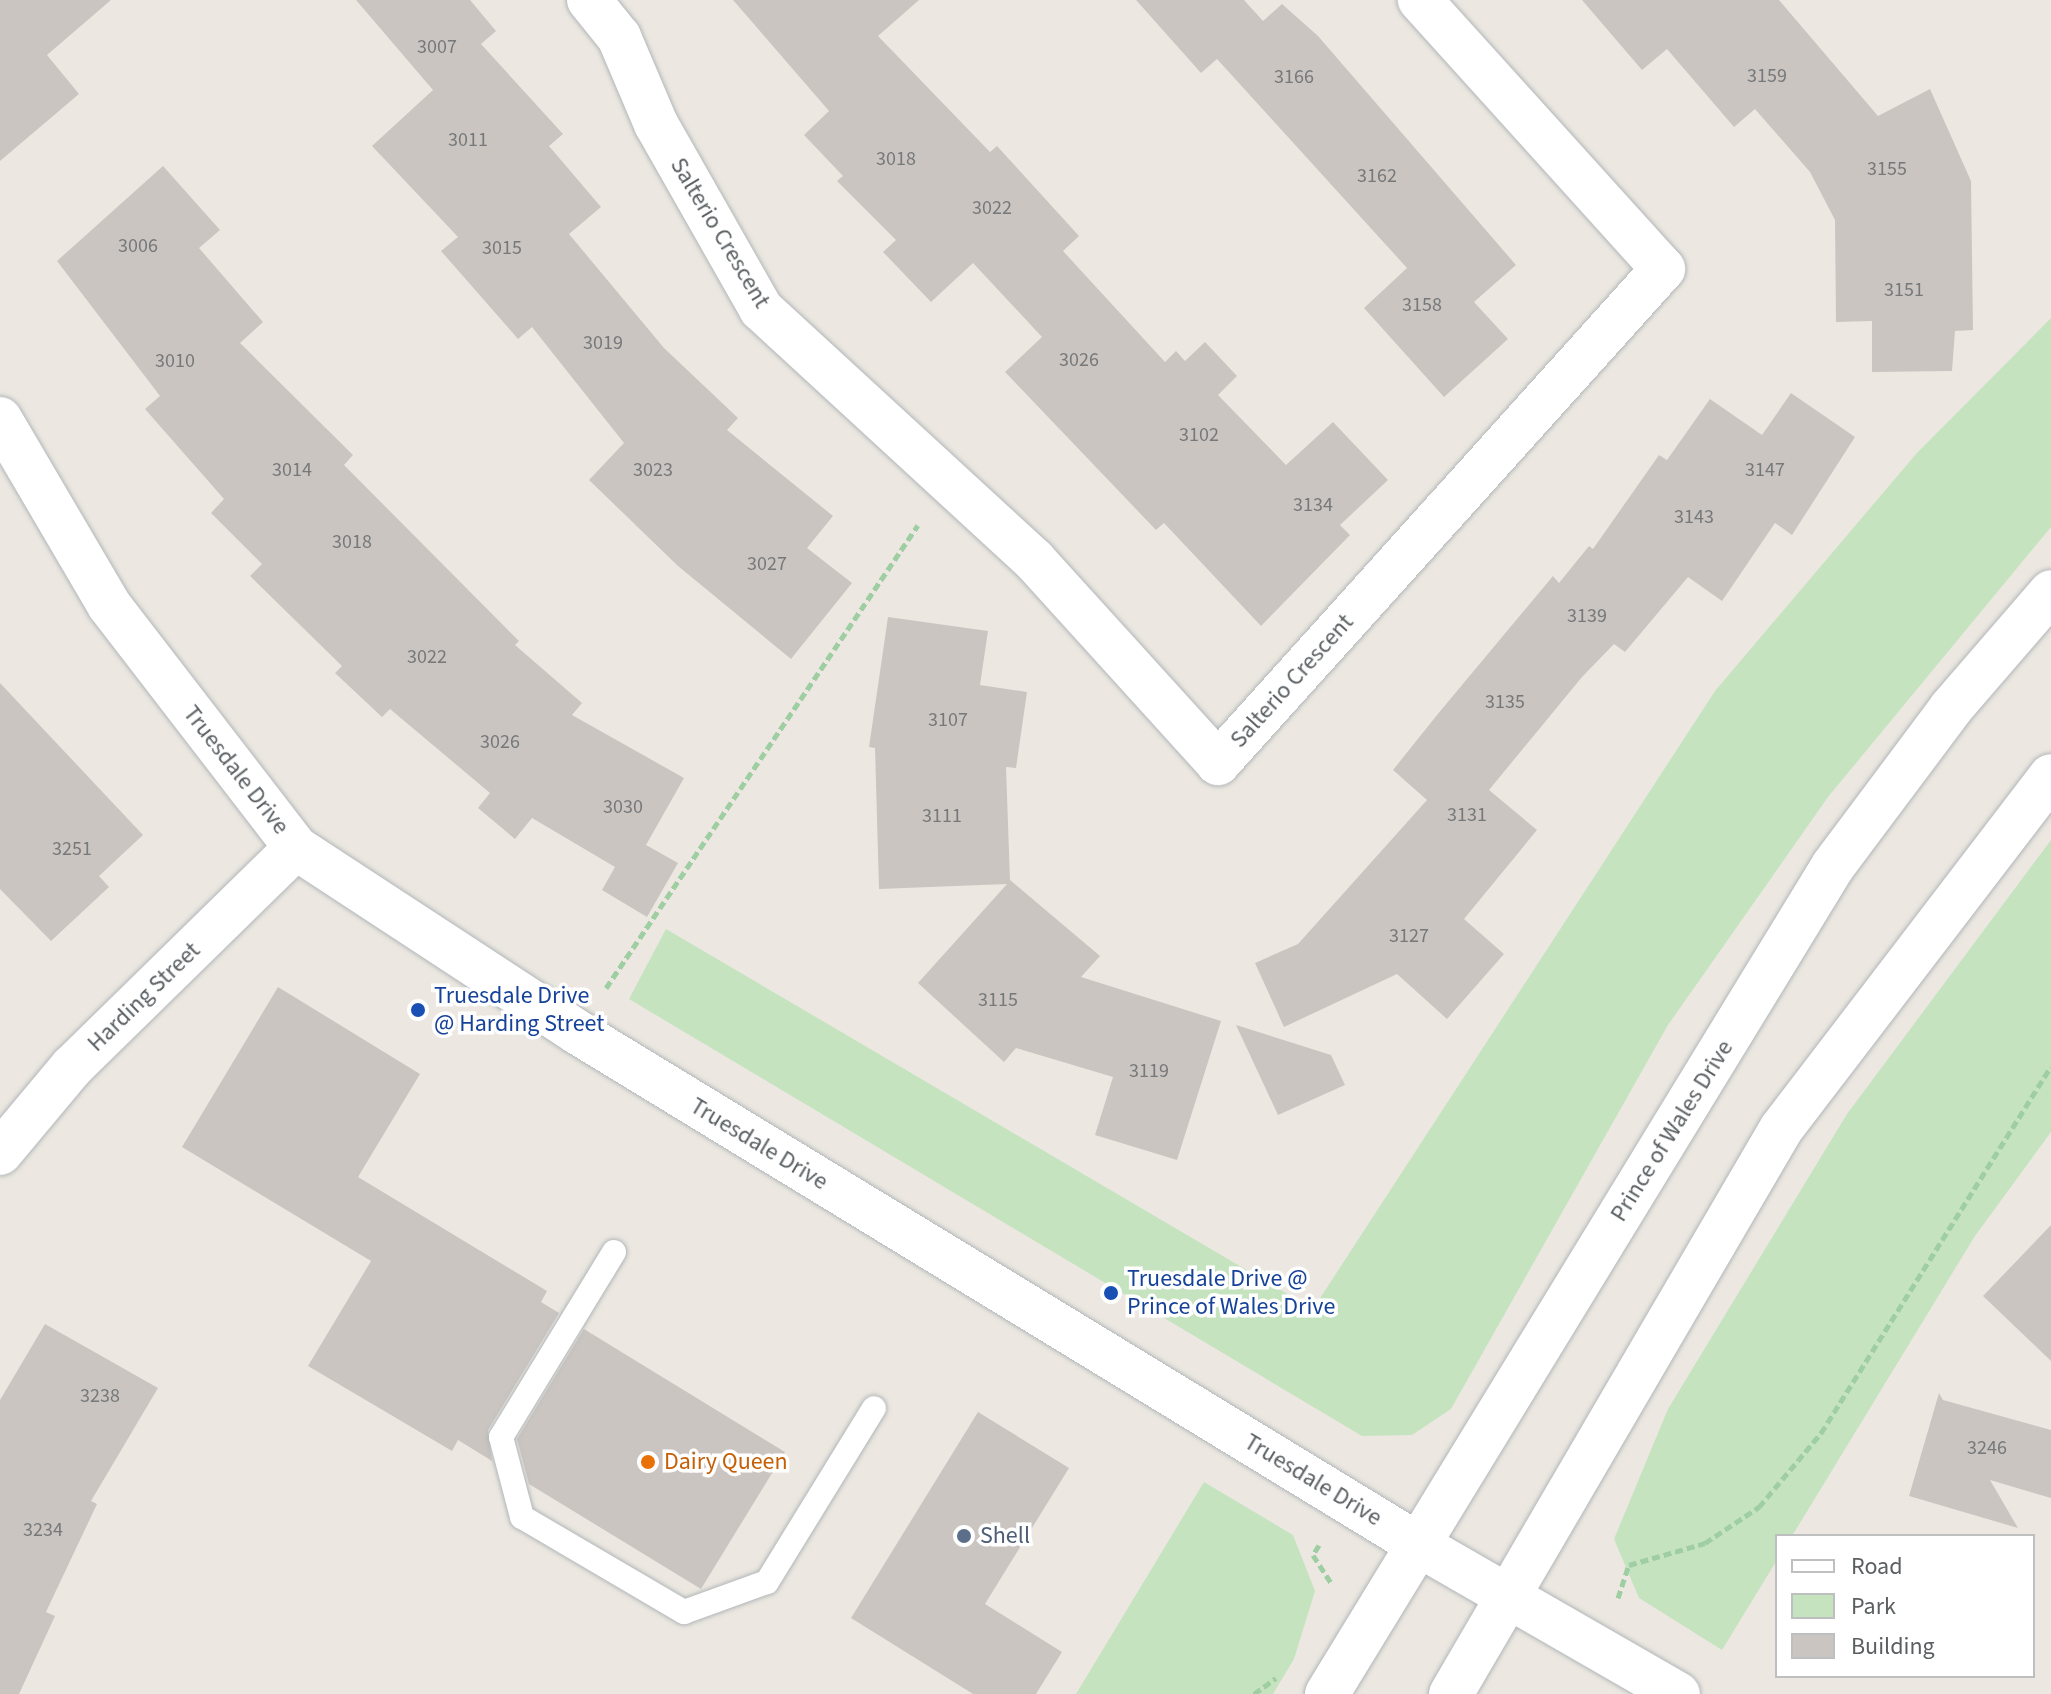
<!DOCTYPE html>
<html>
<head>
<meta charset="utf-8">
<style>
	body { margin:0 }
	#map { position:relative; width:2051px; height:1694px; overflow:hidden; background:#ece8e1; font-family:"Source Sans 3",sans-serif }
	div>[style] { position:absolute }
	.green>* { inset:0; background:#c5e3bf }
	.building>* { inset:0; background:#cac5c1 }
	.path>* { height:5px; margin-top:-2.5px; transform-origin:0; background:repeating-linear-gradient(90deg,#9ecea2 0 8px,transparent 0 12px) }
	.roads { filter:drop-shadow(0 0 2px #b2b6b9) drop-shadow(0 0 2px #b2b6b9) }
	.service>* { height:24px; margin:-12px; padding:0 12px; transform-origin:12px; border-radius:12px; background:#fff }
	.minor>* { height:44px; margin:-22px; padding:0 22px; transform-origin:22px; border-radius:22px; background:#fff }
	.tertiary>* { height:44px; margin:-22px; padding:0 22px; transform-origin:22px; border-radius:22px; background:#fff }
	.secondary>* { height:44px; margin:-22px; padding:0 22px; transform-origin:22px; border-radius:22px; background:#fff }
	.dots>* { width:22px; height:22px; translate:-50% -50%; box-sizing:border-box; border:4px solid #fff; border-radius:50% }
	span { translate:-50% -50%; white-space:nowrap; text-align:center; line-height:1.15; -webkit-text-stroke:7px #fff; paint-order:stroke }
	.number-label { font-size:20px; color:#76787a }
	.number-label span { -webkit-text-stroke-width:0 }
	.street-label { font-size:24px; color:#5a5f62 }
	.transit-label { font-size:24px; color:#164399 }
	.left { translate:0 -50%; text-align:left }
	.food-label { font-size:24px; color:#c56008 }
	.service-label { font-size:24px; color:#4e5e75 }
	.legend { position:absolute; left:1775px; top:1534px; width:260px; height:144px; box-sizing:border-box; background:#fff; border:2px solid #bdbfc0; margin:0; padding:10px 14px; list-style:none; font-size:24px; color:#5a5f62 }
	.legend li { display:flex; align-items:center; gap:16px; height:40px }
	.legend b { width:40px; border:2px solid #bdbfc0 }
</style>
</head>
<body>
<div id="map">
	<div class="green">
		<i style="clip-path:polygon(2051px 318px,2051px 527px,1828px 797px,1668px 1025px,1451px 1409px,1412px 1435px,1362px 1436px,629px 999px,666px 929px,1313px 1309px,1715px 691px,1916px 454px)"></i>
		<i style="clip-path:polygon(2051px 840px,2051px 1132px,1975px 1236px,1792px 1536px,1777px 1536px,1777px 1560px,1722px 1650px,1639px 1598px,1614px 1539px,1668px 1409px,1847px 1114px)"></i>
		<i style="clip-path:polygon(1204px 1482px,1293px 1535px,1315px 1591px,1294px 1659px,1273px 1694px,1076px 1694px)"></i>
	</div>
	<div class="building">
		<i style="clip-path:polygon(0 0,111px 0,47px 55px,79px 94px,0 161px)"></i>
		<i style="clip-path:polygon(356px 0,470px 0,496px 31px,481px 44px,563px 134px,549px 146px,601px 207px,569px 234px,664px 348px,738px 418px,727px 430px,833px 516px,807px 548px,852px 583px,791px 659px,678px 566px,589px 480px,624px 443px,532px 327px,518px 339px,441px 251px,458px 237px,372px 146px,433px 90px)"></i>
		<i style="clip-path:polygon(733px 0,919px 0,878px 36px,990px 152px,997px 146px,1079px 236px,1063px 251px,1165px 362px,1176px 351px,1185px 361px,1205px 342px,1237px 376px,1218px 395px,1286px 465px,1333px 422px,1388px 480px,1340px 525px,1350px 535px,1261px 626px,1164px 523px,1156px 530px,1005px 372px,1042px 337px,973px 263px,931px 302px,883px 252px,896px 240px,837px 181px,843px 176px,804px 135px,829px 111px)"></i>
		<i style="clip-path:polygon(1136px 0,1244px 0,1263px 21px,1282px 4px,1318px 36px,1516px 265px,1474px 302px,1508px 339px,1444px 397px,1364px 308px,1407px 268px,1217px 59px,1201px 73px)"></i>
		<i style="clip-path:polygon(1582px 0,1779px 0,1878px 116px,1930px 89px,1971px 181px,1973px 330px,1955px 331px,1952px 371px,1872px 372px,1872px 321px,1836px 322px,1835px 220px,1810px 172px,1755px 109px,1734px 127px,1667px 49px,1642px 70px)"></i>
		<i style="clip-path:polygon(163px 166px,220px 230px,199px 248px,263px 322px,240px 343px,353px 455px,344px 465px,519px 641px,515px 645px,582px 703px,572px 715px,684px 778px,646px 845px,678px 863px,647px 917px,602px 890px,615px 867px,532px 818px,515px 839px,478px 808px,490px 793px,390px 709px,382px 717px,335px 673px,342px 666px,250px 576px,262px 564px,211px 513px,224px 499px,145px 409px,160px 396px,57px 261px)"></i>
		<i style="clip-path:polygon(1791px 393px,1855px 437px,1792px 535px,1775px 523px,1722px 601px,1688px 577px,1625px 652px,1614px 644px,1582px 677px,1489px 790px,1537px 830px,1464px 919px,1504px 954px,1447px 1019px,1397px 974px,1284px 1027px,1255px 963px,1298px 944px,1427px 800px,1393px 770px,1437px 715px,1553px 576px,1559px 583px,1589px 546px,1593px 549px,1659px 455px,1667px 460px,1710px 399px,1762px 435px)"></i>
		<i style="clip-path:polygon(888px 617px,988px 631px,980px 685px,1027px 692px,1016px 768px,1006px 767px,1010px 880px,1100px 956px,1081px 977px,1221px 1021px,1177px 1160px,1095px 1135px,1113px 1077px,1016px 1048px,1004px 1062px,918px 983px,1007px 884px,879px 889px,875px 748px,869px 747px)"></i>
		<i style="clip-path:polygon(0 683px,143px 835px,99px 876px,109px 887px,51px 941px,0 889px)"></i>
		<i style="clip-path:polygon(278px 987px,420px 1074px,358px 1177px,547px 1291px,541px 1302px,559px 1313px,488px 1430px,492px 1461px,458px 1440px,452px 1451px,308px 1366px,371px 1261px,182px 1147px)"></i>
		<i style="clip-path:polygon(1236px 1025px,1331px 1055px,1345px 1085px,1278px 1115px)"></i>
		<i style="clip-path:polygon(2051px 1225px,2051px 1361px,1983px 1296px)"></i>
		<i style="clip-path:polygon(45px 1324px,158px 1388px,91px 1501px,97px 1504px,46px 1612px,55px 1616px,19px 1694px,0 1694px,0 1400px)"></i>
		<i style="clip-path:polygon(584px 1329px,785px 1452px,701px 1589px,529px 1484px,517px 1439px)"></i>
		<i style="clip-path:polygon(1939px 1393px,1943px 1400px,2051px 1430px,2051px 1498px,1990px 1480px,2018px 1528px,1909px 1496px)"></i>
		<i style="clip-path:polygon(978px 1412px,1069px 1468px,985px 1604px,1062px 1652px,1036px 1694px,973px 1694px,851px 1618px)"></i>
	</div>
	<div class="path">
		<i style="left:606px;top:988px;width:558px;rotate:-56.03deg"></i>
		<i style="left:1319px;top:1545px;width:12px;rotate:121deg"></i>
		<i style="left:1313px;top:1555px;width:35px;rotate:57deg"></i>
		<i style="left:1618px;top:1598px;width:35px;rotate:-72deg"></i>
		<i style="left:1629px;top:1565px;width:79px;rotate:-16.1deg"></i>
		<i style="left:1705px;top:1543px;width:65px;rotate:-33.7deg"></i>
		<i style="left:1759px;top:1507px;width:97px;rotate:-50deg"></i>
		<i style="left:1821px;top:1433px;width:432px;rotate:-57.9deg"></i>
		<i style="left:1254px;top:1694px;width:27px;rotate:-36deg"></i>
	</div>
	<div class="roads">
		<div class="service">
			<i style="left:614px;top:1252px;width:217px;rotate:121.4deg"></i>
			<i style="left:501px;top:1437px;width:83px;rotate:75.3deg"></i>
			<i style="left:522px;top:1517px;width:188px;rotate:30.4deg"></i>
			<i style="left:684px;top:1612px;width:88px;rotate:-19.9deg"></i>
			<i style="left:767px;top:1582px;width:204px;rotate:-58.4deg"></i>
		</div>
		<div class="minor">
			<i style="left:589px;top:0;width:48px;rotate:51deg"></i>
			<i style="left:619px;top:37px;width:95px;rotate:67deg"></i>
			<i style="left:656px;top:124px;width:213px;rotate:60.4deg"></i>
			<i style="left:761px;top:309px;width:371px;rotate:42.6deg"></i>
			<i style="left:1034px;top:560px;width:274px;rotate:47.8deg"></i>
			<i style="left:1218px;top:763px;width:665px;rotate:-47.99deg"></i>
			<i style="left:1663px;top:269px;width:363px;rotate:-132.1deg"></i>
			<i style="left:1417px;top:1544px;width:301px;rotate:29.9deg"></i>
		</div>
		<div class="tertiary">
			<i style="left:0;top:419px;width:216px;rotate:59.6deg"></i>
			<i style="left:109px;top:605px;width:307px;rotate:52.4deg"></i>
			<i style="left:296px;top:848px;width:336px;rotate:33.2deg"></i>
			<i style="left:577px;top:1032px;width:984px;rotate:31.36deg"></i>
			<i style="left:0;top:1153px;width:112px;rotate:-50.1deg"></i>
			<i style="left:72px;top:1067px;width:313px;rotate:-44.4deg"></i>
		</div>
		<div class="secondary">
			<i style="left:1327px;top:1694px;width:970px;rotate:-58.57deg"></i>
			<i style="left:1833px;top:866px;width:197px;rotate:-53.2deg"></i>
			<i style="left:1951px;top:708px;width:153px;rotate:-49.2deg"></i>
			<i style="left:1451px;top:1694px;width:654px;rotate:-59.71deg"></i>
			<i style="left:1781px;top:1129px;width:444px;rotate:-52.6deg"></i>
		</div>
	</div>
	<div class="dots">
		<i style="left:418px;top:1010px;background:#1a4fb4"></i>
		<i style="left:1111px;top:1293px;background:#1a4fb4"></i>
		<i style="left:648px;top:1462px;background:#e8710a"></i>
		<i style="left:964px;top:1536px;background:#5c6f8a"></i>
	</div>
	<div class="number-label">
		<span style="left:437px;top:47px">3007</span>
		<span style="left:1767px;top:76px">3159</span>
		<span style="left:1294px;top:77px">3166</span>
		<span style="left:468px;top:140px">3011</span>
		<span style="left:896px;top:159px">3018</span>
		<span style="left:1887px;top:169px">3155</span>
		<span style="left:1377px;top:176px">3162</span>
		<span style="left:992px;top:208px">3022</span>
		<span style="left:138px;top:246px">3006</span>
		<span style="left:502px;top:248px">3015</span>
		<span style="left:1904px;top:290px">3151</span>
		<span style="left:1422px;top:305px">3158</span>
		<span style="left:603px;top:343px">3019</span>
		<span style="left:1079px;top:360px">3026</span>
		<span style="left:175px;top:361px">3010</span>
		<span style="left:1199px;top:435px">3102</span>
		<span style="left:292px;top:470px">3014</span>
		<span style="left:653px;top:470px">3023</span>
		<span style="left:1765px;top:470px">3147</span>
		<span style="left:1313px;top:505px">3134</span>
		<span style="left:1694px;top:517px">3143</span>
		<span style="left:352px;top:542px">3018</span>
		<span style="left:767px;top:564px">3027</span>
		<span style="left:1587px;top:616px">3139</span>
		<span style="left:427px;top:657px">3022</span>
		<span style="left:1505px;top:702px">3135</span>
		<span style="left:948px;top:720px">3107</span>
		<span style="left:500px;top:742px">3026</span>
		<span style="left:623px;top:807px">3030</span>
		<span style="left:1467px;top:815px">3131</span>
		<span style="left:942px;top:816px">3111</span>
		<span style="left:72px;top:849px">3251</span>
		<span style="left:1409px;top:936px">3127</span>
		<span style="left:998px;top:1000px">3115</span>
		<span style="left:1149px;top:1071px">3119</span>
		<span style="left:100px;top:1396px">3238</span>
		<span style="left:1987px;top:1448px">3246</span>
		<span style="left:43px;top:1530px">3234</span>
	</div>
	<div class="street-label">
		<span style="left:720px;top:233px;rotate:59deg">Salterio Crescent</span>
		<span style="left:1292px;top:681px;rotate:-48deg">Salterio Crescent</span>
		<span style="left:236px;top:770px;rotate:52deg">Truesdale Drive</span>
		<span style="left:144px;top:997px;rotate:-44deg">Harding Street</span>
		<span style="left:1672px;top:1131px;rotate:-58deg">Prince of Wales Drive</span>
		<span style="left:759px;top:1144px;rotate:31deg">Truesdale Drive</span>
		<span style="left:1313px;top:1480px;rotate:31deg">Truesdale Drive</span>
	</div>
	<div class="transit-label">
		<span class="left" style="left:434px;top:1010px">Truesdale Drive<br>@ Harding Street</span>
		<span class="left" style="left:1127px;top:1293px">Truesdale Drive @<br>Prince of Wales Drive</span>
	</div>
	<div class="food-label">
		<span class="left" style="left:664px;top:1462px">Dairy Queen</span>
	</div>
	<div class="service-label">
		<span class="left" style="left:980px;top:1536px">Shell</span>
	</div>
	<ul class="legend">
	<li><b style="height:10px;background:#fff"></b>Road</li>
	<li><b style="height:22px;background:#c5e3bf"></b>Park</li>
	<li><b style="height:22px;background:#cac5c1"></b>Building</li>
	</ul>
</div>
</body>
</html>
